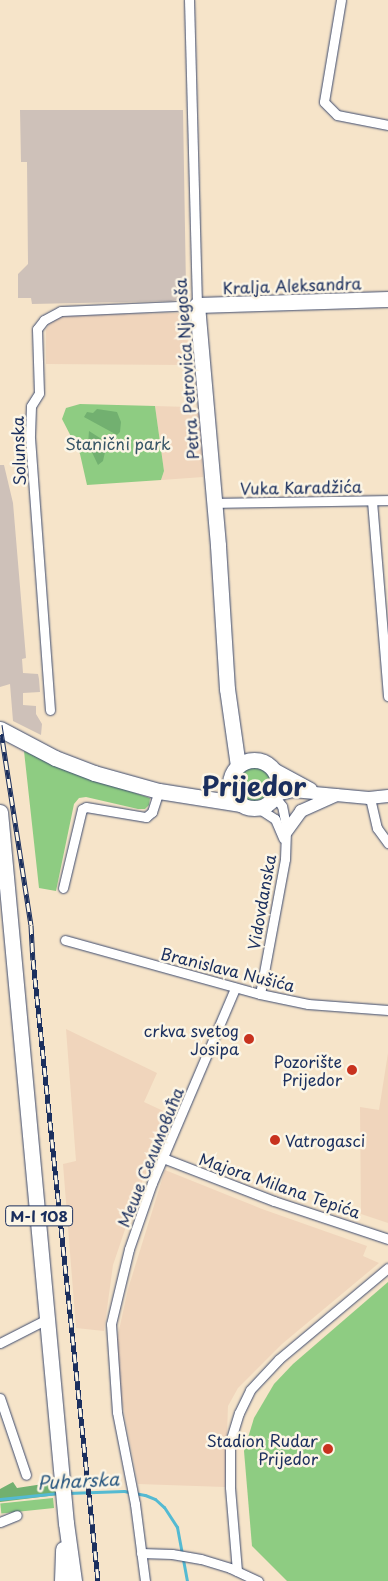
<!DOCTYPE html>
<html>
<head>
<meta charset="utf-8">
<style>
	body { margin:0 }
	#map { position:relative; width:388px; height:1581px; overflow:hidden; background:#f6e4c9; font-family:"Playpen Sans",sans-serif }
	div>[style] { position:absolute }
	.built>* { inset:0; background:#f0d5bc }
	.industrial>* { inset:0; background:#cec1b9 }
	.green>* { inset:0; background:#8ecc82; transform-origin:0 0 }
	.round { border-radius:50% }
	.forest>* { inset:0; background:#72b070 }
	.stream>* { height:3px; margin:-1.5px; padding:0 1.5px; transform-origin:1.5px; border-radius:1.5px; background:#54bad2 }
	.roads { filter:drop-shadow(0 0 1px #3c4a6e) drop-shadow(0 0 1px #3c4a6e) }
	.street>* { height:9px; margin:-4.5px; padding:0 4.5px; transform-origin:4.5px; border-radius:4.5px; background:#fff }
	.secondary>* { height:12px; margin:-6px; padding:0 6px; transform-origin:6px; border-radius:6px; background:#fff }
	.primary>* { height:15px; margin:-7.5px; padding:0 7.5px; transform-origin:7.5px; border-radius:7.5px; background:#fff }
	.primary>.ring { margin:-7.5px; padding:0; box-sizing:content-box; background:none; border:15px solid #fff; border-radius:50% }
	.rail>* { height:5px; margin-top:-2.5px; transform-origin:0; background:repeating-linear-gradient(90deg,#fcf5e5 0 9px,#1b2f5e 0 18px); box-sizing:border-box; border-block:1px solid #1b2f5e }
	.dots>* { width:14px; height:14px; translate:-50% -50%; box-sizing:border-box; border:2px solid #fcf5e5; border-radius:50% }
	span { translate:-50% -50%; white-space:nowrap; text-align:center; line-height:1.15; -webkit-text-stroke:5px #fcf5e5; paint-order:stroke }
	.shield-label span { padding:1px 4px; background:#fcf5e5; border:1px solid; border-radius:4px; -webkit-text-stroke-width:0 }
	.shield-label { font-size:15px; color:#1b2f5e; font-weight:700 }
	.street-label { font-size:16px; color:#1b2f5e }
	.park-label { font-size:16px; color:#385667 }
	.poi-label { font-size:16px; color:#1b2f5e }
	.right { translate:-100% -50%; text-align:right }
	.left { translate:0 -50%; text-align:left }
	.water-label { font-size:18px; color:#2c5981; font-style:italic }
	.town-label { font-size:26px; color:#1b2f5e; font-weight:700 }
</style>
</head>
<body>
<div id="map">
	<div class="built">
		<i style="clip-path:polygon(177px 313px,186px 318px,187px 322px,190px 359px,185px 365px,46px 364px,46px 330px,52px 319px,61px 315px)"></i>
		<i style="clip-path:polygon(155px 406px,188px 407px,193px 409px,200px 415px,203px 477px,161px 480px,164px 471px)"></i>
		<i style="clip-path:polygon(66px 1029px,157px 1073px,144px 1102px,172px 1115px,138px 1191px,113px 1265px,104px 1331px,76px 1328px,63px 1164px,76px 1161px)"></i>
		<i style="clip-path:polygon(388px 1053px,388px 1223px,361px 1214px,360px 1107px,379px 1110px)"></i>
		<i style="clip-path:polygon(165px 1170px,262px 1209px,367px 1246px,363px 1256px,379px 1263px,282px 1344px,238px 1388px,228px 1406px,225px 1487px,138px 1484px,119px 1386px,116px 1344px,128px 1289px)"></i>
	</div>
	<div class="industrial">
		<i style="clip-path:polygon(20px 110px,183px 110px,186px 288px,180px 299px,171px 301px,32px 304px,31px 298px,18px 298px,18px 274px,28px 264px,27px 162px,21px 162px)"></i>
		<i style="clip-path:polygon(0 465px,4px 465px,13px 503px,26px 658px,22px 659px,23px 673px,38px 674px,39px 679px,40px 692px,23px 693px,23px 705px,36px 706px,36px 714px,42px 724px,41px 735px,13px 721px,10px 684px,0 687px)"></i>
	</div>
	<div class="green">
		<i style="clip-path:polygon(80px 404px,155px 406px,164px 471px,161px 480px,87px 485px,80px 454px,62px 419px,66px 408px)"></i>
		<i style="clip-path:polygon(24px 751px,61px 768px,150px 798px,149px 805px,145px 809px,138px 809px,86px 797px,79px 798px,74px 804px,56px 891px,39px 888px)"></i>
		<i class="round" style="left:237px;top:767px;width:34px;height:34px"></i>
		<i style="clip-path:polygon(388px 1282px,388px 1581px,287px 1581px,252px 1546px,244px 1451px,254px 1418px,274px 1384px,293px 1364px)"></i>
		<i style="left:53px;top:1498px;width:10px;height:53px;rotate:84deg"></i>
	</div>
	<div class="forest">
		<i style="clip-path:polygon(97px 409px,117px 412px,121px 422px,120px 432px,117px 435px,84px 417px,87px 412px,93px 413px)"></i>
		<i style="clip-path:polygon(89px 431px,111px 445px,105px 452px,103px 461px,98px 465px,88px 444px)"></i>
		<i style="clip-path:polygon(13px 1482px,17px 1488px,56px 1482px,57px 1495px,0 1502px,0 1489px)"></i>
	</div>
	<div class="stream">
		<i style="left:68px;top:1493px;width:56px;rotate:-2deg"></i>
		<i style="left:124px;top:1491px;width:21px;rotate:11deg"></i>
		<i style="left:145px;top:1495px;width:11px;rotate:22deg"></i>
		<i style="left:155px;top:1499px;width:12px;rotate:42deg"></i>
		<i style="left:164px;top:1507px;width:24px;rotate:57deg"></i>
		<i style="left:177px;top:1527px;width:55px;rotate:79.5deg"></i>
		<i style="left:0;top:1499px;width:59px;rotate:-5.8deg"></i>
	</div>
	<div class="roads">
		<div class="street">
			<i style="left:341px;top:0;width:103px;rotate:99.5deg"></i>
			<i style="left:324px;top:102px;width:18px;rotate:45deg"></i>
			<i style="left:337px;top:115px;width:52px;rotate:11.1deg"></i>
			<i style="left:372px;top:501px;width:196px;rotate:85.3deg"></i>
			<i style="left:214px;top:503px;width:174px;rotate:-1deg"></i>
			<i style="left:50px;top:710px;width:276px;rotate:-94.2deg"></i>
			<i style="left:30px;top:435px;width:29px;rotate:-88deg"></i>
			<i style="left:31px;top:406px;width:15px;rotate:-58deg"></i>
			<i style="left:39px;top:393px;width:64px;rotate:-91.8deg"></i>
			<i style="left:37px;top:329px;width:11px;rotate:-52deg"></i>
			<i style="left:44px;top:320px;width:19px;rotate:-28deg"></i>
			<i style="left:61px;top:311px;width:136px;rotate:-2.5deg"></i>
			<i style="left:197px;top:305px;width:305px;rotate:-91.5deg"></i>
			<i style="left:370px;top:798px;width:31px;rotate:77deg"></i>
			<i style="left:377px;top:828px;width:19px;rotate:54deg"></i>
			<i style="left:258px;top:808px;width:20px;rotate:33deg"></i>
			<i style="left:275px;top:819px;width:21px;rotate:67deg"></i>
			<i style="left:63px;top:888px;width:81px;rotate:-76.5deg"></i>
			<i style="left:82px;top:809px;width:4px;rotate:-27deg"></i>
			<i style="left:86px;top:807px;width:61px;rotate:9.5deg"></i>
			<i style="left:146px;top:817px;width:8px;rotate:-40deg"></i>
			<i style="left:152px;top:812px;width:22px;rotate:-72deg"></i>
			<i style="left:65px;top:940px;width:202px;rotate:15.5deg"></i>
			<i style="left:260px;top:994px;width:49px;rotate:11.8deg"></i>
			<i style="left:308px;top:1004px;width:80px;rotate:4.3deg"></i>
			<i style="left:260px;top:994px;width:137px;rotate:-79.5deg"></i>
			<i style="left:285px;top:859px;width:33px;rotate:-88deg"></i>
			<i style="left:286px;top:826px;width:20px;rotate:-101deg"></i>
			<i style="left:282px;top:806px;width:11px;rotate:-128deg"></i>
			<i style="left:163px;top:1158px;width:119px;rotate:21.2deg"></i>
			<i style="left:274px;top:1201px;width:120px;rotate:18.4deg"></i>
			<i style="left:0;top:1343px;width:55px;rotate:-27deg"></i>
			<i style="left:0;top:1398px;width:81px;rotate:71.3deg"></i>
			<i style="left:0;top:1522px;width:18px;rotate:-22deg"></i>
			<i style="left:141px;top:1553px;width:31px;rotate:2deg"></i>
			<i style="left:172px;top:1554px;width:29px;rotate:10deg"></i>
			<i style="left:201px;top:1559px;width:30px;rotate:17deg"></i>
			<i style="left:230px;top:1568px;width:31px;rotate:25deg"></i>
			<i style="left:237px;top:1571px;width:84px;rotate:-94.8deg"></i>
			<i style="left:230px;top:1487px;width:45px;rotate:-90deg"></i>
			<i style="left:230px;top:1442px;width:30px;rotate:-73deg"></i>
			<i style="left:239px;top:1413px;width:25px;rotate:-64deg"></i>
			<i style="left:250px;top:1390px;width:42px;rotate:-46.9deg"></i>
			<i style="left:279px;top:1359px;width:142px;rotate:-39.9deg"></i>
			<i style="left:145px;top:1581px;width:78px;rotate:-97.4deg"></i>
			<i style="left:135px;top:1504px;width:94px;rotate:-101.1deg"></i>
			<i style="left:117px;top:1412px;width:88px;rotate:-93.9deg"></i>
			<i style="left:111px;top:1324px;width:77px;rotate:-76.5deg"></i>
			<i style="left:129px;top:1249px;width:70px;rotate:-70.8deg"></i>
			<i style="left:152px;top:1183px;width:212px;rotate:-66.9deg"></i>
		</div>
		<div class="secondary">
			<i style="left:274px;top:769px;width:42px;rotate:28.4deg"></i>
			<i style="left:276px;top:795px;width:17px;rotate:-13deg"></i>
			<i style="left:293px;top:791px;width:76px;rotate:5.3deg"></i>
			<i style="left:369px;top:798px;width:19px;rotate:-6deg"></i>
			<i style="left:286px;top:832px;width:26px;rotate:-54deg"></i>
			<i style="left:301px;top:811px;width:39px;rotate:-24deg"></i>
		</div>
		<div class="primary">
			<i style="left:0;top:729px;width:62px;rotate:27.8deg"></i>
			<i style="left:55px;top:758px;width:42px;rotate:21deg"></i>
			<i style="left:94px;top:773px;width:67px;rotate:15.5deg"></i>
			<i style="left:159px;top:791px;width:83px;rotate:9deg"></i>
			<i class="ring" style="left:230px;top:760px;width:33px;height:33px"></i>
			<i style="left:238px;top:766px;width:78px;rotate:-98.1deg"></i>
			<i style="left:227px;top:689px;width:144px;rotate:-93.6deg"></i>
			<i style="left:218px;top:545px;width:241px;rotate:-95deg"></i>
			<i style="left:197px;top:305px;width:191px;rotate:-1.8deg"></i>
			<i style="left:0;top:812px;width:714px;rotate:84.7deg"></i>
			<i style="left:66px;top:1523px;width:59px;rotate:82.1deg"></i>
			<i style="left:62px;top:1581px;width:32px;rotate:-88deg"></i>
		</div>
	</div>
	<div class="rail">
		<i style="left:0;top:725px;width:202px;rotate:81.2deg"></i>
		<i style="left:31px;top:925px;width:35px;rotate:87deg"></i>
		<i style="left:33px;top:960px;width:624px;rotate:84.02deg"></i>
	</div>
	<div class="dots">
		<i style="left:249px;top:1039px;background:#c8321e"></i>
		<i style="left:352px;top:1070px;background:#c8321e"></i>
		<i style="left:275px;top:1140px;background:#c8321e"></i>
		<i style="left:328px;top:1449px;background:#c8321e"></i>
	</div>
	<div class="shield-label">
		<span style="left:39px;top:1216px">M-I 108</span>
	</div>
	<div class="street-label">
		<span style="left:292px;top:285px;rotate:-2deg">Kralja Aleksandra</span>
		<span style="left:186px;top:369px;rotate:-94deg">Petra Petrovića Njegoša</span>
		<span style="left:18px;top:451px;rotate:-92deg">Solunska</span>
		<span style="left:301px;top:487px;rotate:-1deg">Vuka Karadžića</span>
		<span style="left:261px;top:902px;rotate:-80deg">Vidovdanska</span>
		<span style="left:228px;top:969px;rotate:14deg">Branislava Nušića</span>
		<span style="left:150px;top:1157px;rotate:-68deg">Меше Селимовића</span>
		<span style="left:280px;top:1185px;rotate:19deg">Majora Milana Tepića</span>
	</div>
	<div class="park-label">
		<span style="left:118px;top:443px">Stanični park</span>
	</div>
	<div class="poi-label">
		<span class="right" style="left:239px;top:1039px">crkva svetog<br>Josipa</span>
		<span class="right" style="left:342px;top:1070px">Pozorište<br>Prijedor</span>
		<span class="left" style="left:285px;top:1140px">Vatrogasci</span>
		<span class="right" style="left:318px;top:1449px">Stadion Rudar<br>Prijedor</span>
	</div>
	<div class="water-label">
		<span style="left:78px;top:1481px;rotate:-3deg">Puharska</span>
	</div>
	<div class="town-label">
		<span style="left:254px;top:786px">Prijedor</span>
	</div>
</div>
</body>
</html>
